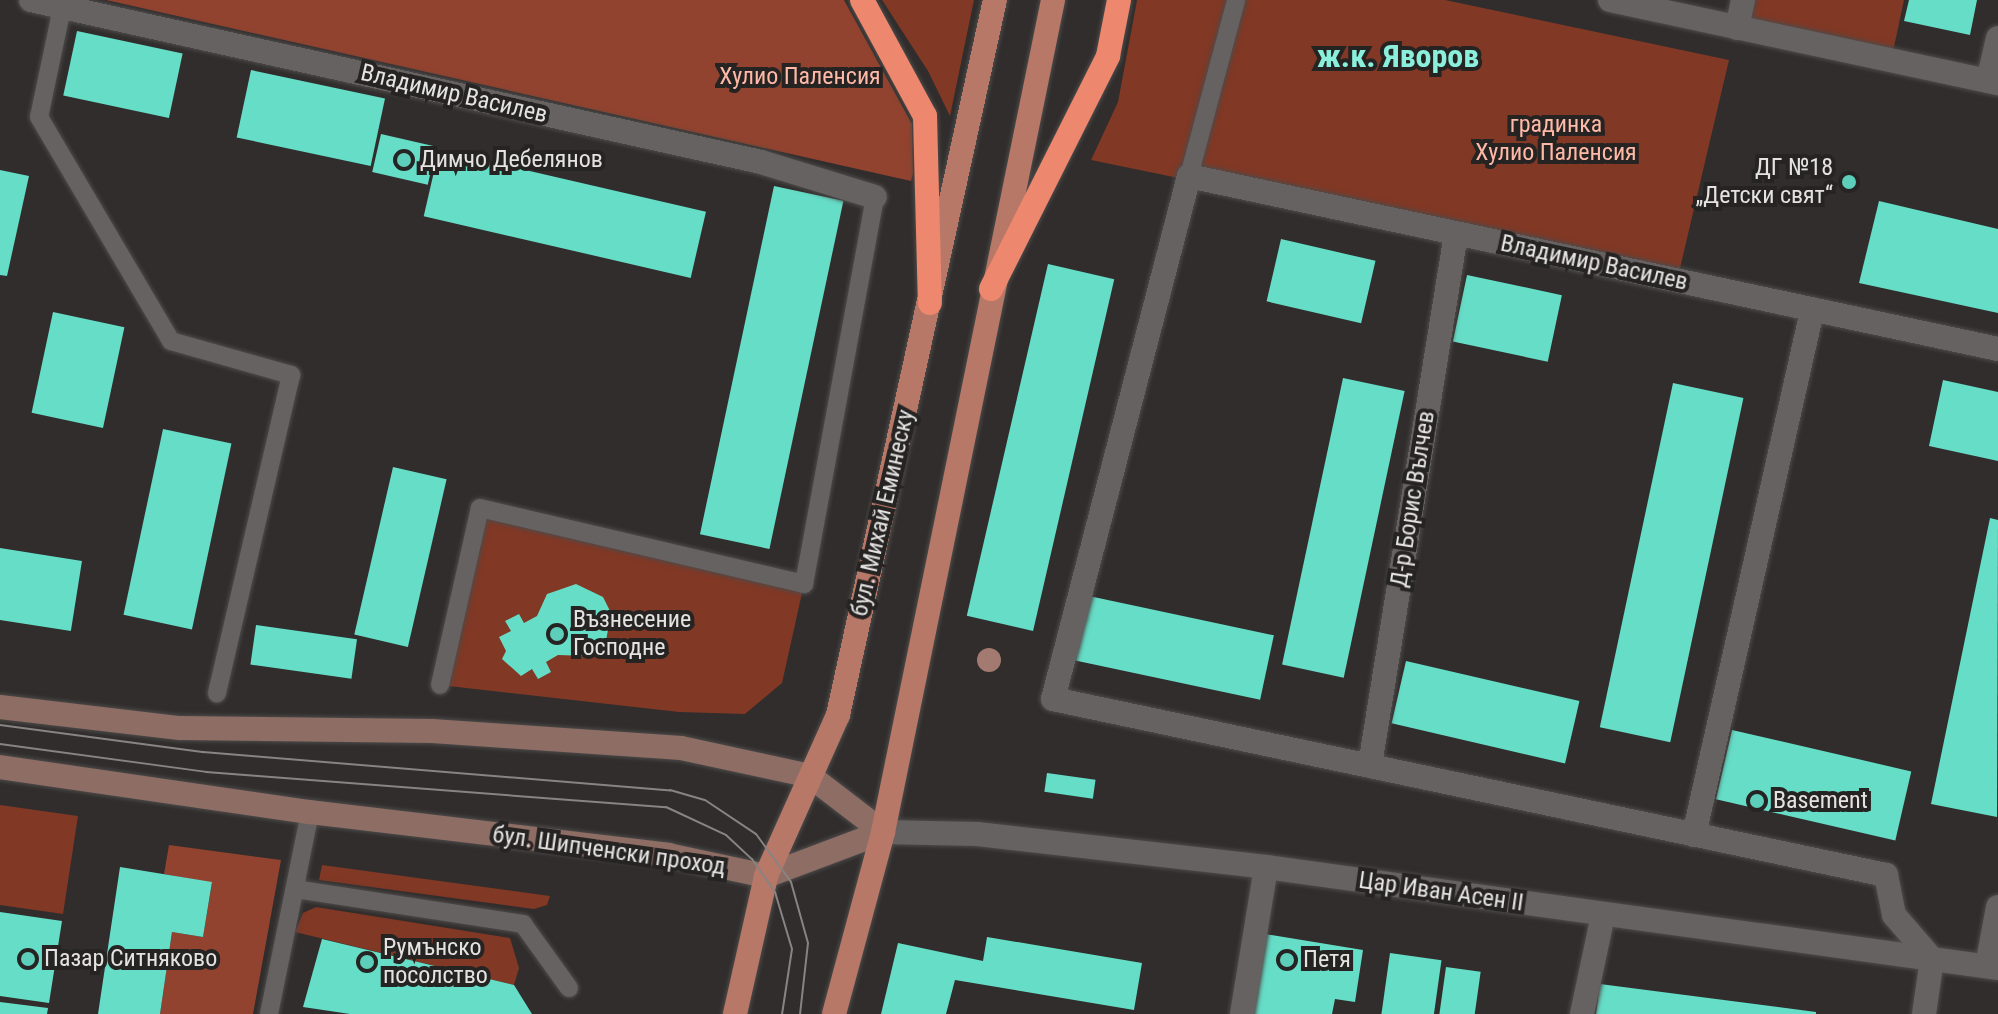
<!DOCTYPE html>
<html>
<head>
<meta charset="utf-8">
<style>
	body { margin:0 }
	#map { position:relative; width:1998px; height:1014px; overflow:hidden; background:#302d2c; font-family:"Roboto Condensed",sans-serif }
	div>[style] { position:absolute }
	.green>* { inset:0; background:#813825 }
	.forest>* { inset:0; background:#92432f }
	.building>* { inset:0; background:#66ddc7; transform-origin:0 0 }
	.roads { filter:drop-shadow(0 0 2px #4d4b4a) drop-shadow(0 0 2px #4d4b4a) }
	.lane>* { height:18px; margin:-9px; padding:0 9px; transform-origin:9px; border-radius:9px; background:#656261 }
	.street>* { height:24px; margin:-12px; padding:0 12px; transform-origin:12px; border-radius:12px; background:#656261 }
	.secondary>* { height:24px; margin:-12px; padding:0 12px; transform-origin:12px; border-radius:12px; background:#8e6d65 }
	.primary>* { height:24px; margin:-12px; padding:0 12px; transform-origin:12px; border-radius:12px; background:#b77868 }
	.highway>* { height:24px; margin:-12px; padding:0 12px; transform-origin:12px; border-radius:12px; background:#ed876d }
	.tram>* { height:2px; margin:-1px; padding:0 1px; transform-origin:1px; border-radius:1px; background:#878483 }
	.trees>* { width:24px; height:24px; margin:-12px; border-radius:50%; background:#a27a70 }
	.dots>* { width:22px; height:22px; translate:-50% -50%; box-sizing:border-box; border:4px solid #262323; border-radius:50% }
	span { translate:-50% -50%; white-space:nowrap; text-align:center; line-height:1.15; -webkit-text-stroke:8px #262323; paint-order:stroke }
	.park-label { font-size:24px; color:#ffb9a7 }
	.street-label { font-size:24px; color:#e5e3e2 }
	.poi-label { font-size:24px; color:#e5e3e2 }
	.left { translate:0 -50%; text-align:left }
	.right { translate:-100% -50%; text-align:right }
	.district-label { font-size:32px; color:#8af0dc; font-weight:700 }
</style>
</head>
<body>
<div id="map">
	<div class="green">
		<i style="clip-path:polygon(882px 0,974px 0,950px 116px,928px 71px)"></i>
		<i style="clip-path:polygon(1137px 0,1445px 0,1729px 60px,1677px 281px,1091px 160px,1118px 102px)"></i>
		<i style="clip-path:polygon(1743px 0,1904px 0,1891px 61px,1737px 28px)"></i>
		<i style="clip-path:polygon(480px 508px,804px 584px,782px 683px,745px 714px,679px 712px,440px 685px)"></i>
		<i style="clip-path:polygon(0 805px,78px 816px,63px 914px,0 905px)"></i>
		<i style="clip-path:polygon(322px 865px,550px 896px,547px 905px,534px 909px,319px 880px)"></i>
		<i style="clip-path:polygon(316px 907px,510px 938px,519px 968px,514px 985px,295px 932px,303px 913px)"></i>
	</div>
	<div class="forest">
		<i style="clip-path:polygon(106px 0,844px 0,912px 124px,913px 174px,911px 181px)"></i>
		<i style="clip-path:polygon(169px 845px,281px 860px,253px 1014px,160px 1014px,172px 932px,203px 937px,212px 883px,164px 874px)"></i>
	</div>
	<div class="building">
		<i style="clip-path:polygon(1909px 0,1977px 0,1970px 35px,1904px 21px)"></i>
		<i style="left:77px;top:31px;width:108px;height:66px;rotate:12deg"></i>
		<i style="left:251px;top:70px;width:137px;height:69px;rotate:12deg"></i>
		<i style="left:381px;top:134px;width:57px;height:39px;rotate:13deg"></i>
		<i style="left:439px;top:150px;width:274px;height:68px;rotate:13deg"></i>
		<i style="clip-path:polygon(0 170px,29px 176px,7px 276px,0 275px)"></i>
		<i style="left:774px;top:186px;width:71px;height:356px;rotate:12deg"></i>
		<i style="clip-path:polygon(1879px 201px,1998px 229px,1998px 313px,1859px 283px)"></i>
		<i style="left:1281px;top:239px;width:97px;height:64px;rotate:13deg"></i>
		<i style="left:1048px;top:264px;width:68px;height:361px;rotate:13deg"></i>
		<i style="left:1467px;top:275px;width:97px;height:68px;rotate:12deg"></i>
		<i style="left:53px;top:312px;width:73px;height:103px;rotate:12deg"></i>
		<i style="left:1343px;top:378px;width:63px;height:293px;rotate:12deg"></i>
		<i style="clip-path:polygon(1943px 380px,1998px 392px,1998px 461px,1929px 446px)"></i>
		<i style="left:1673px;top:383px;width:72px;height:352px;rotate:12deg"></i>
		<i style="left:163px;top:429px;width:70px;height:190px;rotate:12deg"></i>
		<i style="left:393px;top:467px;width:55px;height:172px;rotate:13deg"></i>
		<i style="clip-path:polygon(1990px 518px,1998px 520px,1997px 817px,1931px 804px)"></i>
		<i style="left:0;top:548px;width:83px;height:71px;rotate:9deg"></i>
		<i style="clip-path:polygon(576px 584px,603px 597px,611px 613px,606px 641px,588px 656px,558px 655px,546px 662px,551px 672px,538px 679px,532px 669px,521px 676px,502px 659px,506px 651px,499px 637px,511px 631px,505px 621px,519px 614px,524px 623px,537px 616px,547px 594px)"></i>
		<i style="left:1089px;top:596px;width:189px;height:66px;rotate:12deg"></i>
		<i style="left:256px;top:625px;width:102px;height:40px;rotate:8deg"></i>
		<i style="left:1406px;top:661px;width:178px;height:64px;rotate:13deg"></i>
		<i style="left:1732px;top:730px;width:184px;height:71px;rotate:13deg"></i>
		<i style="left:1047px;top:773px;width:49px;height:19px;rotate:8deg"></i>
		<i style="clip-path:polygon(120px 867px,212px 882px,203px 937px,172px 932px,160px 1014px,98px 1014px)"></i>
		<i style="clip-path:polygon(0 912px,62px 921px,49px 1003px,0 996px)"></i>
		<i style="clip-path:polygon(1265px 934px,1363px 950px,1355px 1002px,1335px 999px,1332px 1014px,1252px 1014px)"></i>
		<i style="clip-path:polygon(987px 937px,1142px 963px,1134px 1010px,955px 980px,946px 1014px,881px 1014px,898px 943px,983px 961px)"></i>
		<i style="clip-path:polygon(322px 939px,514px 985px,532px 1014px,350px 1014px,303px 1007px)"></i>
		<i style="left:1390px;top:953px;width:52px;height:62px;rotate:8deg"></i>
		<i style="left:1446px;top:967px;width:35px;height:48px;rotate:8deg"></i>
		<i style="clip-path:polygon(1600px 984px,1816px 1012px,1816px 1014px,1596px 1014px)"></i>
		<i style="clip-path:polygon(0 1002px,48px 1008px,47px 1014px,0 1014px)"></i>
	</div>
	<div class="roads">
		<div class="lane">
			<i style="left:62px;top:8px;width:111px;rotate:101.9deg"></i>
			<i style="left:39px;top:117px;width:260px;rotate:59.5deg"></i>
			<i style="left:171px;top:341px;width:125px;rotate:15.8deg"></i>
			<i style="left:291px;top:375px;width:327px;rotate:103.1deg"></i>
			<i style="left:1189px;top:176px;width:182px;rotate:-75deg"></i>
			<i style="left:440px;top:685px;width:181px;rotate:-77.3deg"></i>
			<i style="left:480px;top:508px;width:333px;rotate:13.2deg"></i>
			<i style="left:804px;top:584px;width:393px;rotate:-79.6deg"></i>
			<i style="left:295px;top:889px;width:231px;rotate:8.7deg"></i>
			<i style="left:523px;top:924px;width:79px;rotate:54.3deg"></i>
			<i style="left:269px;top:1014px;width:206px;rotate:-78.5deg"></i>
		</div>
		<div class="street">
			<i style="left:31px;top:0;width:748px;rotate:12.51deg"></i>
			<i style="left:761px;top:162px;width:119px;rotate:17.1deg"></i>
			<i style="left:1610px;top:0;width:397px;rotate:12.1deg"></i>
			<i style="left:1737px;top:28px;width:29px;rotate:-78deg"></i>
			<i style="left:1988px;top:81px;width:44px;rotate:-76.9deg"></i>
			<i style="left:1370px;top:765px;width:538px;rotate:-80.8deg"></i>
			<i style="left:883px;top:832px;width:94px;rotate:1.2deg"></i>
			<i style="left:977px;top:834px;width:291px;rotate:6.5deg"></i>
			<i style="left:1266px;top:867px;width:739px;rotate:7.86deg"></i>
			<i style="left:1694px;top:835px;width:537px;rotate:-77.31deg"></i>
			<i style="left:1987px;top:966px;width:60px;rotate:-79.4deg"></i>
			<i style="left:1242px;top:1014px;width:149px;rotate:-80.7deg"></i>
			<i style="left:1582px;top:1014px;width:101px;rotate:-78deg"></i>
			<i style="left:1924px;top:1014px;width:56px;rotate:-81.7deg"></i>
			<i style="left:1932px;top:959px;width:58px;rotate:-130.8deg"></i>
			<i style="left:1894px;top:915px;width:41px;rotate:-101.3deg"></i>
			<i style="left:1886px;top:875px;width:851px;rotate:-168.07deg"></i>
			<i style="left:1053px;top:699px;width:540px;rotate:-75.42deg"></i>
			<i style="left:1189px;top:176px;width:827px;rotate:12.07deg"></i>
		</div>
		<div class="secondary">
			<i style="left:0;top:707px;width:181px;rotate:6.7deg"></i>
			<i style="left:180px;top:728px;width:252px;rotate:0.7deg"></i>
			<i style="left:432px;top:731px;width:250px;rotate:3.9deg"></i>
			<i style="left:681px;top:748px;width:132px;rotate:12.2deg"></i>
			<i style="left:810px;top:776px;width:92px;rotate:37.5deg"></i>
			<i style="left:0;top:767px;width:313px;rotate:8.3deg"></i>
			<i style="left:310px;top:812px;width:361px;rotate:6.8deg"></i>
			<i style="left:668px;top:855px;width:100px;rotate:12.1deg"></i>
			<i style="left:766px;top:876px;width:125px;rotate:-20.6deg"></i>
		</div>
		<div class="primary">
			<i style="left:735px;top:1014px;width:141px;rotate:-77.3deg"></i>
			<i style="left:766px;top:876px;width:176px;rotate:-65.9deg"></i>
			<i style="left:838px;top:715px;width:732px;rotate:-77.62deg"></i>
			<i style="left:834px;top:1014px;width:188px;rotate:-74.9deg"></i>
			<i style="left:883px;top:832px;width:849px;rotate:-78.45deg"></i>
		</div>
		<div class="highway">
			<i style="left:862px;top:0;width:132px;rotate:61.5deg"></i>
			<i style="left:925px;top:116px;width:187px;rotate:88.5deg"></i>
			<i style="left:991px;top:289px;width:261px;rotate:-63.3deg"></i>
			<i style="left:1108px;top:56px;width:57px;rotate:-78.9deg"></i>
		</div>
	</div>
	<div class="tram">
		<i style="left:0;top:725px;width:205px;rotate:7.6deg"></i>
		<i style="left:203px;top:752px;width:469px;rotate:4.7deg"></i>
		<i style="left:670px;top:790px;width:36px;rotate:16deg"></i>
		<i style="left:705px;top:800px;width:61px;rotate:33.7deg"></i>
		<i style="left:756px;top:834px;width:59px;rotate:53.9deg"></i>
		<i style="left:791px;top:882px;width:63px;rotate:74.4deg"></i>
		<i style="left:808px;top:943px;width:71px;rotate:96.4deg"></i>
		<i style="left:0;top:744px;width:208px;rotate:7.7deg"></i>
		<i style="left:206px;top:772px;width:461px;rotate:4.4deg"></i>
		<i style="left:666px;top:807px;width:66px;rotate:25deg"></i>
		<i style="left:726px;top:835px;width:35px;rotate:43deg"></i>
		<i style="left:752px;top:859px;width:40px;rotate:55.1deg"></i>
		<i style="left:775px;top:892px;width:59px;rotate:73.4deg"></i>
		<i style="left:792px;top:949px;width:66px;rotate:98.7deg"></i>
	</div>
	<div class="trees">
		<i style="left:989px;top:660px"></i>
	</div>
	<div class="dots">
		<i style="left:404px;top:160px;background:#5cceba"></i>
		<i style="left:1849px;top:182px;background:#5cceba"></i>
		<i style="left:557px;top:634px;background:#5cceba"></i>
		<i style="left:1757px;top:801px;background:#5cceba"></i>
		<i style="left:28px;top:959px;background:#5cceba"></i>
		<i style="left:1287px;top:960px;background:#5cceba"></i>
		<i style="left:367px;top:962px;background:#5cceba"></i>
	</div>
	<div class="park-label">
		<span style="left:800px;top:77px">Хулио Паленсия</span>
		<span style="left:1556px;top:139px">градинка<br>Хулио Паленсия</span>
	</div>
	<div class="street-label">
		<span style="left:454px;top:94px;rotate:13deg">Владимир Василев</span>
		<span style="left:1594px;top:263px;rotate:12deg">Владимир Василев</span>
		<span style="left:1413px;top:499px;rotate:-81deg">Д-р Борис Вълчев</span>
		<span style="left:883px;top:513px;rotate:-77deg">бул. Михай Еминеску</span>
		<span style="left:609px;top:851px;rotate:8deg">бул. Шипченски проход</span>
		<span style="left:1441px;top:892px;rotate:8deg">Цар Иван Асен II</span>
	</div>
	<div class="poi-label">
		<span class="left" style="left:420px;top:160px">Димчо Дебелянов</span>
		<span class="right" style="left:1833px;top:182px">ДГ №18<br>„Детски свят“</span>
		<span class="left" style="left:573px;top:634px">Възнесение<br>Господне</span>
		<span class="left" style="left:1773px;top:801px">Basement</span>
		<span class="left" style="left:383px;top:962px">Румънско<br>посолство</span>
		<span class="left" style="left:44px;top:959px">Пазар Ситняково</span>
		<span class="left" style="left:1303px;top:960px">Петя</span>
	</div>
	<div class="district-label">
		<span style="left:1398px;top:56px">ж.к. Яворов</span>
	</div>
</div>
</body>
</html>
